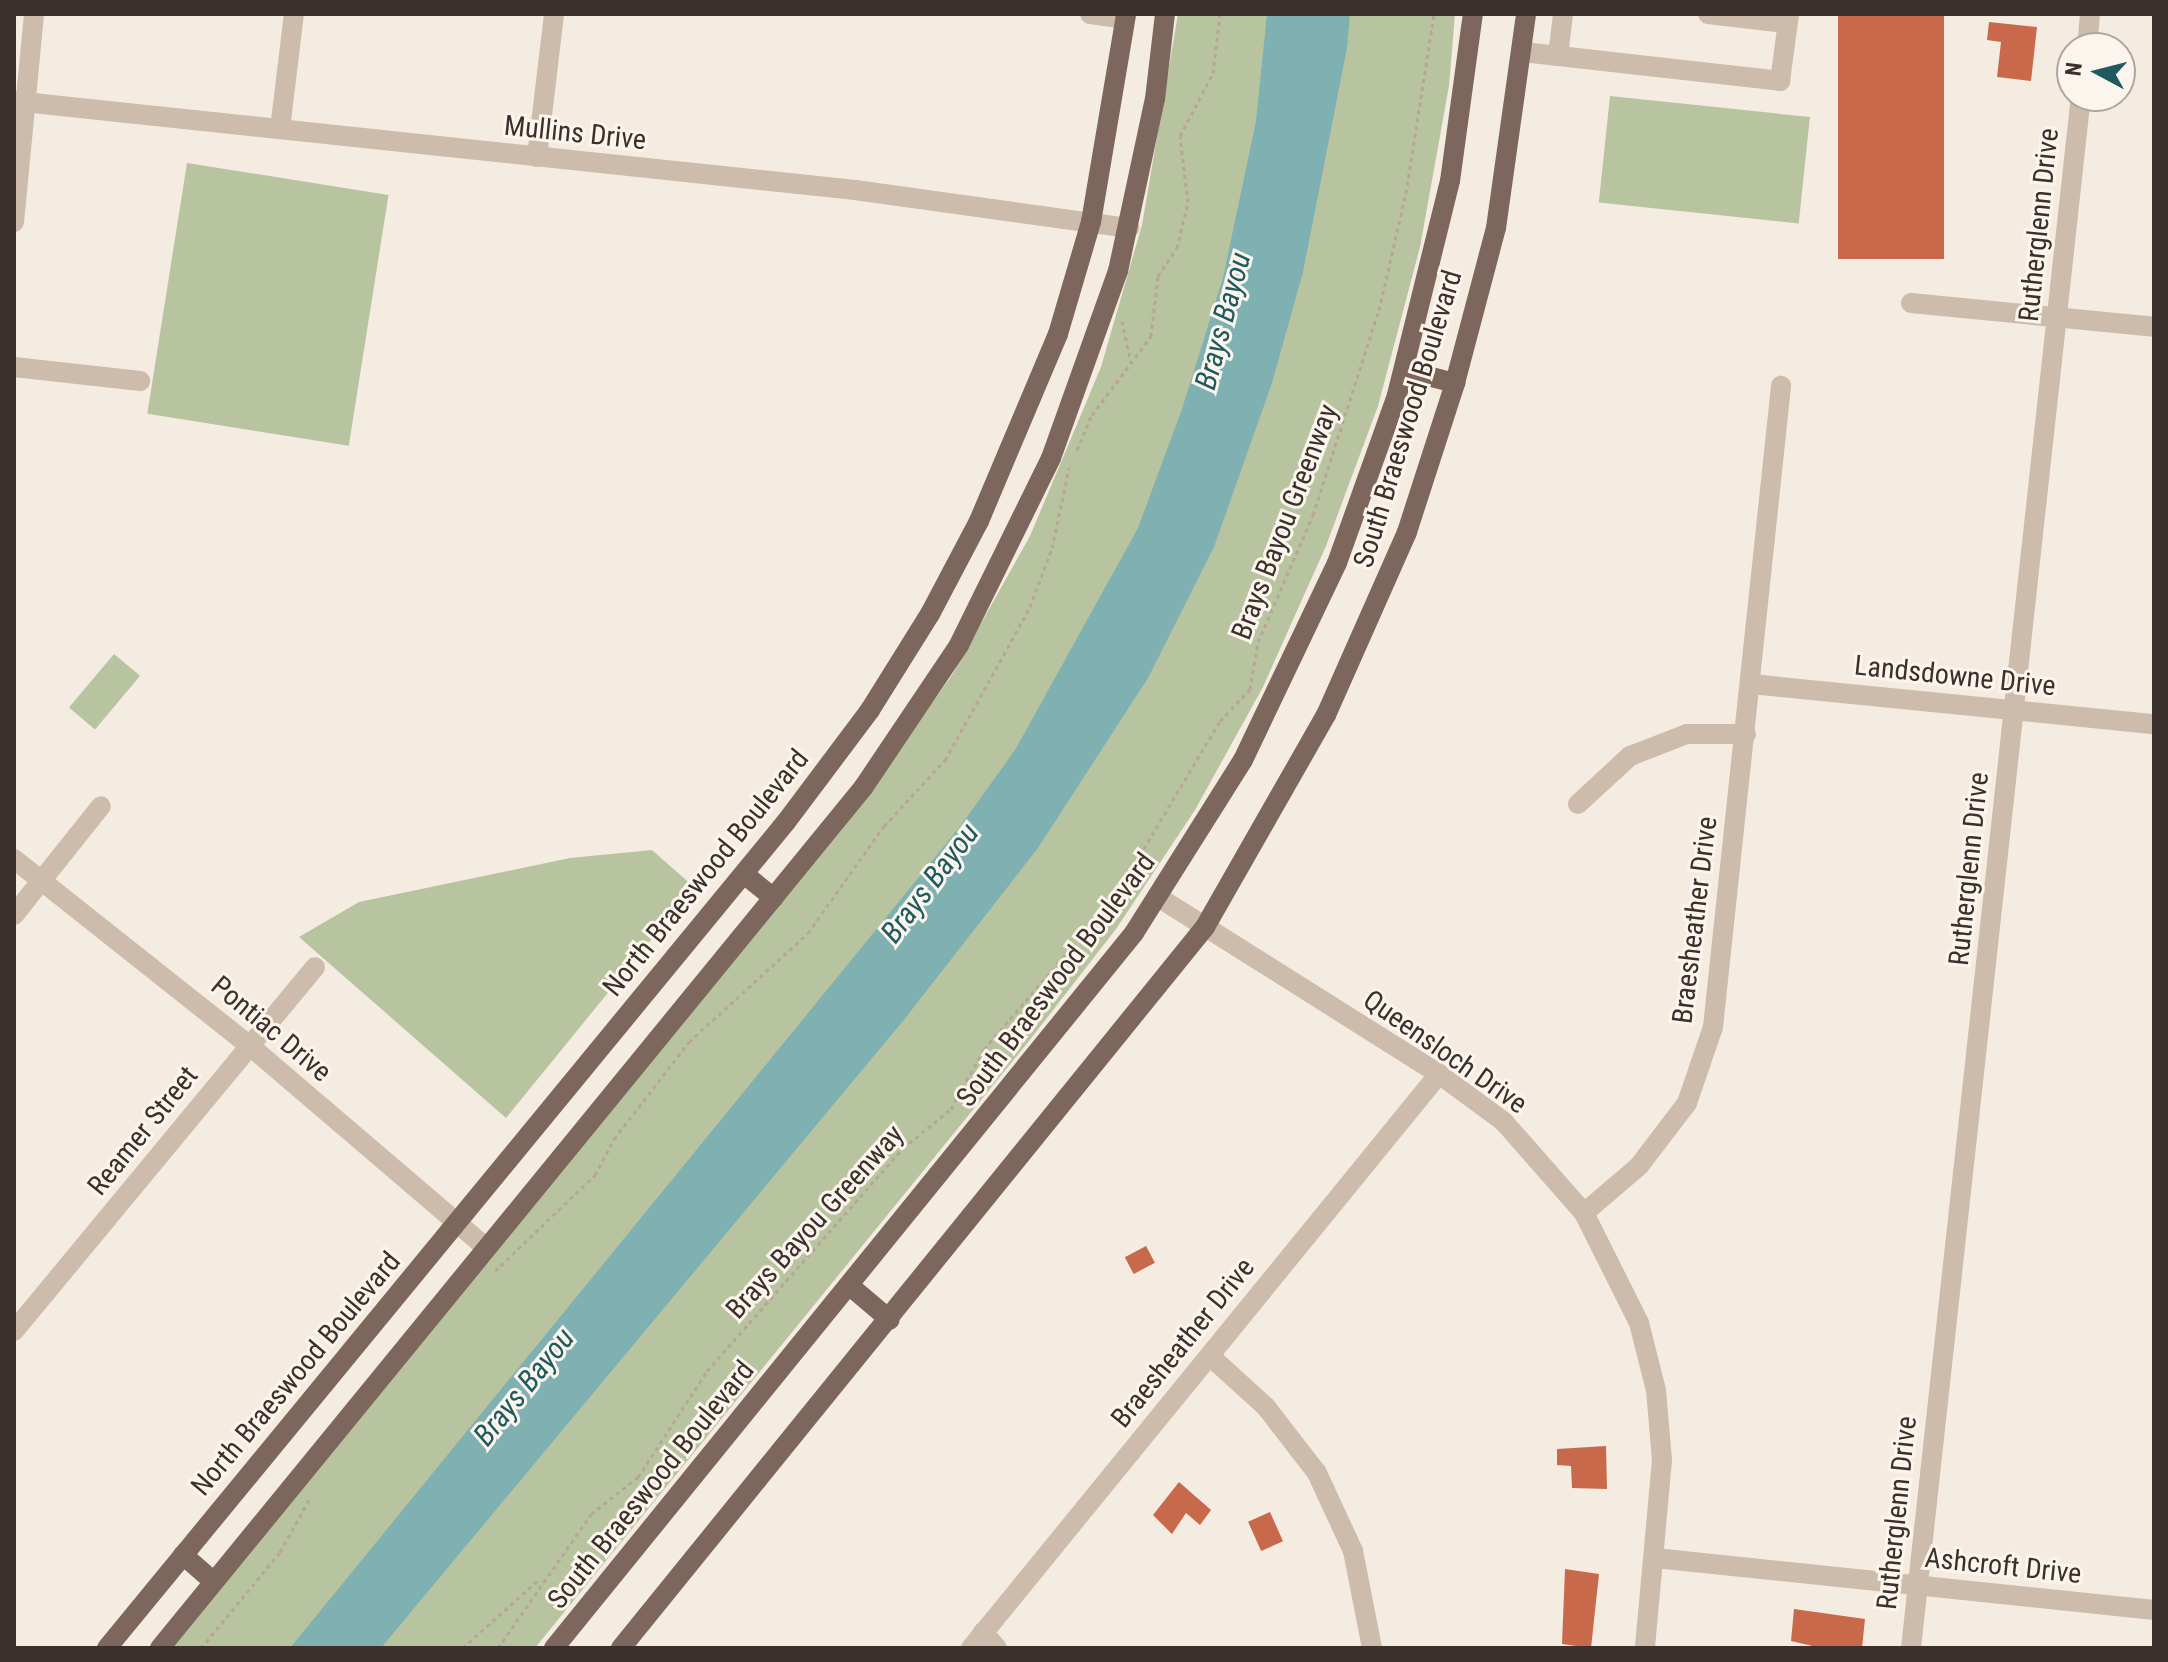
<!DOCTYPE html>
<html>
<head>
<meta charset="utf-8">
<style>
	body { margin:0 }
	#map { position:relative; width:2168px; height:1662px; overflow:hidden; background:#f4ebe1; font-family:"Roboto Condensed",sans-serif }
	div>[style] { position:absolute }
	.green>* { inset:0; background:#b8c4a0; transform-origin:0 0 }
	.water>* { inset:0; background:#7fb0b2 }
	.building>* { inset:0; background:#c8694b; transform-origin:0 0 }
	.path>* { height:3px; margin-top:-1.5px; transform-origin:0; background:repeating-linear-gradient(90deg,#b9a596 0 4px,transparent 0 8px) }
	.minor>* { height:20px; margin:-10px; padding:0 10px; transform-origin:10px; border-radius:10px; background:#cdbbac }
	.major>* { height:20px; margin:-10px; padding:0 10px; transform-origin:10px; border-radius:10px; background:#7d675c }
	span { translate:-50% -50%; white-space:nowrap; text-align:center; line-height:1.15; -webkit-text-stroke:6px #fbf5ee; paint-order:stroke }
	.street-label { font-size:28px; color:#3b302b }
	.water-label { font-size:30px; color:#1f5a5e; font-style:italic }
	.frame { position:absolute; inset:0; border:16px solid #3b302b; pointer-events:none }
	.north { position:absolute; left:2056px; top:32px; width:80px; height:80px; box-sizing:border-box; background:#fbf5ee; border:2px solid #aea6a0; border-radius:50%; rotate:277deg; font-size:22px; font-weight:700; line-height:32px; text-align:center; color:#3b302b }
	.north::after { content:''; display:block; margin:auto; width:28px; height:36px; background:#1f5a5e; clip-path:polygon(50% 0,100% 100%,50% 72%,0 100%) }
</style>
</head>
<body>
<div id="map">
	<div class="green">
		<i style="clip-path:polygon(1178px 14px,1455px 14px,1449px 86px,1420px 247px,1378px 406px,1326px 546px,1263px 687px,1195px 810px,1116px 929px,1029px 1041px,535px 1648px,170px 1648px,846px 824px,952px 675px,1030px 536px,1101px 367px,1142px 225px)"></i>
		<i style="left:1610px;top:96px;width:201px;height:107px;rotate:6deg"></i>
		<i style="left:187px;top:163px;width:204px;height:254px;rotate:9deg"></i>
		<i style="left:114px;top:654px;width:34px;height:70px;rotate:40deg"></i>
		<i style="clip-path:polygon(652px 850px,694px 887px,506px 1118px,299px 937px,359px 902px,570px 858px)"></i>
	</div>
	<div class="water">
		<i style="clip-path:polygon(1267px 14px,1350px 14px,1347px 48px,1303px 272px,1272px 383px,1214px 547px,1148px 678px,1038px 848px,903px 1021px,381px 1648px,290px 1648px,959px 828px,1015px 750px,1138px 528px,1182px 409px,1223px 278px,1256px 121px)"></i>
	</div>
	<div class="building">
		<i style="left:1838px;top:14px;width:106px;height:245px"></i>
		<i style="clip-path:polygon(1989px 22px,2037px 27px,2031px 81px,1997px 77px,2001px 42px,1987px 40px)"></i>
		<i style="left:1146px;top:1246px;width:19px;height:24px;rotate:62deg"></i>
		<i style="clip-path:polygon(1606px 1446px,1607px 1489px,1572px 1488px,1571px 1466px,1557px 1465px,1557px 1449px)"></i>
		<i style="clip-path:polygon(1179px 1482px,1211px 1510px,1200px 1525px,1186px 1513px,1172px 1534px,1153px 1515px)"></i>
		<i style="left:1270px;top:1512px;width:32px;height:24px;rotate:66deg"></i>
		<i style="clip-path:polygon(1565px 1569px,1599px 1574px,1591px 1648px,1562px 1644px)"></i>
		<i style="clip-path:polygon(1794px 1609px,1865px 1619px,1862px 1648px,1821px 1648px,1791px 1641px)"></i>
	</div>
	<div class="path">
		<i style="left:1122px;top:321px;width:43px;rotate:77.9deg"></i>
		<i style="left:1077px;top:450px;width:38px;rotate:-67deg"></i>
		<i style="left:1092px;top:415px;width:99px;rotate:-53.2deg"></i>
		<i style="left:1151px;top:336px;width:60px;rotate:-83.3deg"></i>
		<i style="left:1158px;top:276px;width:34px;rotate:-56deg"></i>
		<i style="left:1177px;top:248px;width:47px;rotate:-76.6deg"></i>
		<i style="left:1188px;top:202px;width:66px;rotate:-96.9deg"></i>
		<i style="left:1180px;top:136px;width:71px;rotate:-62.4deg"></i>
		<i style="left:1213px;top:73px;width:59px;rotate:-83.2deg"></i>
		<i style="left:495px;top:1271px;width:139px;rotate:-43.8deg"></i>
		<i style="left:595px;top:1175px;width:41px;rotate:-62.2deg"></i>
		<i style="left:614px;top:1139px;width:123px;rotate:-52.3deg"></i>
		<i style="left:689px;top:1042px;width:161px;rotate:-42.5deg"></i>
		<i style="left:808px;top:933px;width:131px;rotate:-54.6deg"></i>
		<i style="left:884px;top:826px;width:90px;rotate:-47.3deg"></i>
		<i style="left:945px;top:760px;width:175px;rotate:-60.9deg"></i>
		<i style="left:1030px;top:607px;width:63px;rotate:-69.6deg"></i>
		<i style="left:1052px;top:548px;width:82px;rotate:-78deg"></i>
		<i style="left:201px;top:1648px;width:124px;rotate:-50.5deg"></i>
		<i style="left:280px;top:1552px;width:60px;rotate:-60.9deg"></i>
		<i style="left:463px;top:1648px;width:103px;rotate:-42.2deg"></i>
		<i style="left:498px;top:1648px;width:163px;rotate:-55.2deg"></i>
		<i style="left:591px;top:1514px;width:60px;rotate:-38.2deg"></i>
		<i style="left:638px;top:1477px;width:126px;rotate:-56.9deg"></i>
		<i style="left:707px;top:1371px;width:297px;rotate:-48.7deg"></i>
		<i style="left:903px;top:1148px;width:62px;rotate:-39.1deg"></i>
		<i style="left:951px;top:1109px;width:68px;rotate:-61.2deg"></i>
		<i style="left:984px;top:1049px;width:201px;rotate:-49.2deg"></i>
		<i style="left:1115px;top:897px;width:205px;rotate:-59.2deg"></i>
		<i style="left:1220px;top:721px;width:44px;rotate:-46.8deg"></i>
		<i style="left:1250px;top:689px;width:48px;rotate:-80.3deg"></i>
		<i style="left:1258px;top:642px;width:138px;rotate:-66.6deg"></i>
		<i style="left:1313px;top:515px;width:215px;rotate:-72.2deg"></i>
		<i style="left:1379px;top:310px;width:120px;rotate:-77deg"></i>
		<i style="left:1406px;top:193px;width:181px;rotate:-81.1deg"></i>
	</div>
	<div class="minor">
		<i style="left:1090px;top:14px;width:35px;rotate:8deg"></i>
		<i style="left:1708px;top:14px;width:79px;rotate:6.6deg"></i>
		<i style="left:2087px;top:48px;width:34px;rotate:-85deg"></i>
		<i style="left:1523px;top:52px;width:259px;rotate:6.4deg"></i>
		<i style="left:1780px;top:81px;width:68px;rotate:-82.3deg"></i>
		<i style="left:1558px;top:56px;width:42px;rotate:-83.2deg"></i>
		<i style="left:14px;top:101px;width:846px;rotate:6.04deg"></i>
		<i style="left:855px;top:190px;width:277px;rotate:7.9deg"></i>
		<i style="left:280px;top:129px;width:116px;rotate:-83.1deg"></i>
		<i style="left:537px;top:157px;width:144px;rotate:-83.2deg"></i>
		<i style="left:14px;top:222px;width:209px;rotate:-84.5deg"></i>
		<i style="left:1911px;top:303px;width:244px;rotate:5.6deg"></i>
		<i style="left:14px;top:367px;width:127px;rotate:6.3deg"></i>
		<i style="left:1751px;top:684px;width:405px;rotate:5.7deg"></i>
		<i style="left:1578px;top:804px;width:71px;rotate:-42.7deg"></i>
		<i style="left:1630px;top:756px;width:61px;rotate:-21.1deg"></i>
		<i style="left:1687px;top:734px;width:59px"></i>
		<i style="left:14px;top:859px;width:300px;rotate:38.4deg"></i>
		<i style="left:249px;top:1045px;width:313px;rotate:40.5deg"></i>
		<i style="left:1158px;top:897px;width:332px;rotate:32.2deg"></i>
		<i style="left:1439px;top:1074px;width:81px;rotate:36.4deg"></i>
		<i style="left:1504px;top:1122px;width:121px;rotate:48.7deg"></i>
		<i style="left:1584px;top:1213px;width:123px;rotate:63.4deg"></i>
		<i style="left:1639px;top:1323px;width:69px;rotate:75.8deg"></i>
		<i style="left:1656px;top:1390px;width:70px;rotate:85.1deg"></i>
		<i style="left:1662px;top:1460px;width:189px;rotate:95.2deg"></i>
		<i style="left:14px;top:915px;width:139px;rotate:-51.4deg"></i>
		<i style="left:1584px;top:1213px;width:72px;rotate:-40.5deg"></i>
		<i style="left:1639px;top:1166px;width:79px;rotate:-52.7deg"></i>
		<i style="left:1687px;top:1103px;width:80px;rotate:-71.1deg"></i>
		<i style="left:1713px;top:1027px;width:645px;rotate:-83.94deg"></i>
		<i style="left:14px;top:1331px;width:472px;rotate:-50.4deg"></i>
		<i style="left:1210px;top:1356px;width:76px;rotate:42.3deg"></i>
		<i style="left:1266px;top:1407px;width:83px;rotate:52.3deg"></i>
		<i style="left:1317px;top:1473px;width:86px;rotate:65.2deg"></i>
		<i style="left:1353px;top:1551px;width:99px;rotate:78.9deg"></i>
		<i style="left:1655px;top:1558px;width:502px;rotate:5.95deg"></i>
		<i style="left:983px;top:1632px;width:21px;rotate:49deg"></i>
		<i style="left:971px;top:1648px;width:741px;rotate:-50.81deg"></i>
		<i style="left:1911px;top:1648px;width:1561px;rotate:-83.75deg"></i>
	</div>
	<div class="major">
		<i style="left:1404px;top:370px;width:53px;rotate:14.3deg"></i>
		<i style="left:744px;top:874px;width:38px;rotate:39deg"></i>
		<i style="left:850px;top:1286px;width:52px;rotate:40.4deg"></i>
		<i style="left:183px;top:1555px;width:40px;rotate:41deg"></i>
		<i style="left:107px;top:1648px;width:1069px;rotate:-50.58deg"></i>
		<i style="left:786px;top:822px;width:140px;rotate:-53.1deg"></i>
		<i style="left:870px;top:710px;width:113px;rotate:-58deg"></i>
		<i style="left:930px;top:614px;width:105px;rotate:-62.2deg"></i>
		<i style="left:979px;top:521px;width:203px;rotate:-67.1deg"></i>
		<i style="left:1058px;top:334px;width:117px;rotate:-73.6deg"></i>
		<i style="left:1091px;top:222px;width:211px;rotate:-80.4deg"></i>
		<i style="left:160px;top:1648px;width:1111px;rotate:-50.74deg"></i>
		<i style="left:863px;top:788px;width:172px;rotate:-56.1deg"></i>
		<i style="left:959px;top:645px;width:208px;rotate:-63.8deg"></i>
		<i style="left:1051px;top:458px;width:199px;rotate:-70.3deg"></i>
		<i style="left:1118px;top:271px;width:176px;rotate:-77.9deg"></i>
		<i style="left:1155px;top:99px;width:86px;rotate:-83.3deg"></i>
		<i style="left:554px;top:1648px;width:921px;rotate:-50.95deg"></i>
		<i style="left:1134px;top:933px;width:204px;rotate:-57.8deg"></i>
		<i style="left:1243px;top:760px;width:218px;rotate:-64.5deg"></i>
		<i style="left:1337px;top:563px;width:178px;rotate:-70.3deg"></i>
		<i style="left:1397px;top:395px;width:220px;rotate:-76.1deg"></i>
		<i style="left:1450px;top:181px;width:169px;rotate:-82.2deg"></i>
		<i style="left:621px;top:1648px;width:928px;rotate:-50.99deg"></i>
		<i style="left:1205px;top:927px;width:244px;rotate:-60.3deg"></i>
		<i style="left:1326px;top:715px;width:200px;rotate:-66.1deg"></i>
		<i style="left:1407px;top:532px;width:157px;rotate:-72.1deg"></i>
		<i style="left:1455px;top:383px;width:160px;rotate:-75.2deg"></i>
		<i style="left:1496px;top:228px;width:216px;rotate:-82deg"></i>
	</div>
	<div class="street-label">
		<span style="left:575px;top:133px;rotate:6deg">Mullins Drive</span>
		<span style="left:2039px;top:225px;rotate:-84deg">Rutherglenn Drive</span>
		<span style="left:1408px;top:419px;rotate:-73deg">South Braeswood Boulevard</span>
		<span style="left:1285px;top:522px;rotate:-69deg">Brays Bayou Greenway</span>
		<span style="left:1955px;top:676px;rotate:6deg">Landsdowne Drive</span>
		<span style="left:1969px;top:869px;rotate:-84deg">Rutherglenn Drive</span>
		<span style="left:706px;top:873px;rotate:-51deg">North Braeswood Boulevard</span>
		<span style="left:1695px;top:920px;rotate:-83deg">Braesheather Drive</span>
		<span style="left:1056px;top:980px;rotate:-53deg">South Braeswood Boulevard</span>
		<span style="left:271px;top:1029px;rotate:40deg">Pontiac Drive</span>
		<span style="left:1445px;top:1052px;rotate:35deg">Queensloch Drive</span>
		<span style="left:143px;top:1131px;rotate:-51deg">Reamer Street</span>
		<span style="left:815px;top:1222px;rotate:-48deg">Brays Bayou Greenway</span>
		<span style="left:1183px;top:1343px;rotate:-51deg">Braesheather Drive</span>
		<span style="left:296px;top:1374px;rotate:-50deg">North Braeswood Boulevard</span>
		<span style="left:651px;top:1485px;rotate:-51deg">South Braeswood Boulevard</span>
		<span style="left:1897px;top:1513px;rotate:-84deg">Rutherglenn Drive</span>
		<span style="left:2003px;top:1566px;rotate:6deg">Ashcroft Drive</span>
	</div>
	<div class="water-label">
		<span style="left:1223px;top:321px;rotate:-75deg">Brays Bayou</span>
		<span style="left:930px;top:883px;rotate:-53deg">Brays Bayou</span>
		<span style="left:524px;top:1387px;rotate:-51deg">Brays Bayou</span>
	</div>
	<div class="frame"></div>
	<div class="north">N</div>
</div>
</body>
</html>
